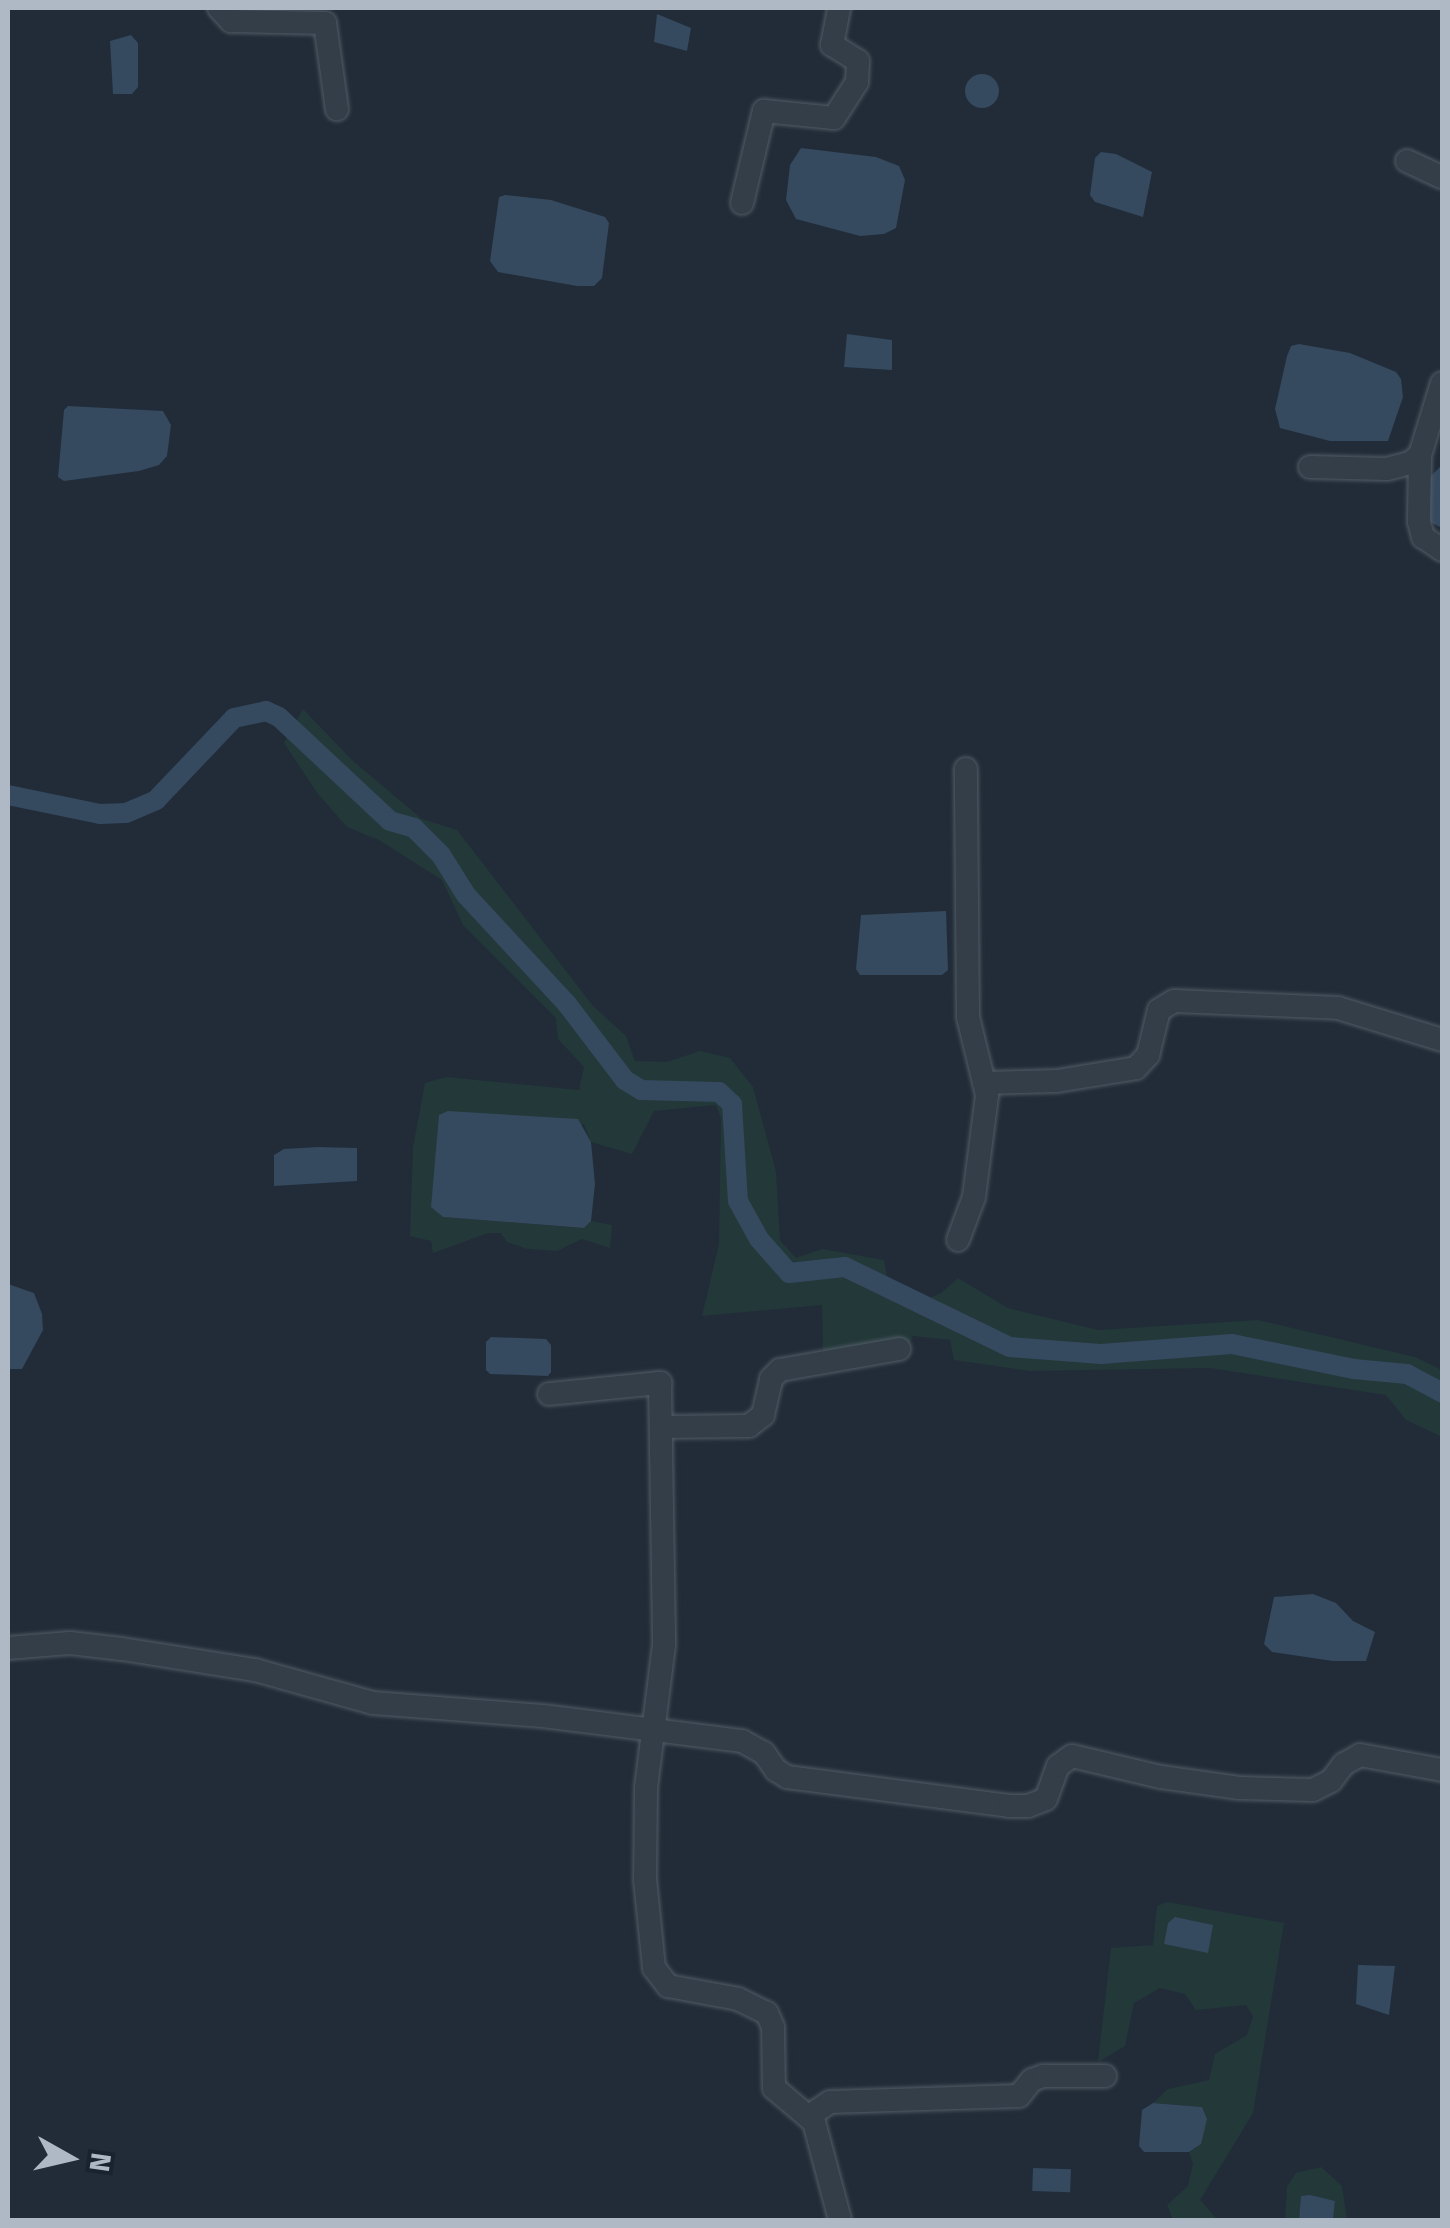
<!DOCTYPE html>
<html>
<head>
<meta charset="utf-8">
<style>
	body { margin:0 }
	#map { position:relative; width:1450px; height:2228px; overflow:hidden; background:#212c38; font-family:"Fira Sans",sans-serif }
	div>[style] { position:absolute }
	.green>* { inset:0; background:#233839 }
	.water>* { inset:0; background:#35495f; transform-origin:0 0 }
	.round { border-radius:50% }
	.canal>* { height:20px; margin:-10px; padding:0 10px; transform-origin:10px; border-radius:10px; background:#35495f }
	.roads { filter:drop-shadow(0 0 2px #525c66) drop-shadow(0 0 2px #525c66) }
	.street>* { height:22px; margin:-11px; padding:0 11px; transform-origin:11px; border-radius:11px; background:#343e48 }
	span { translate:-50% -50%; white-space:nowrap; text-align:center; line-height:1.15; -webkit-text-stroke:9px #1a232d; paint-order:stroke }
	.frame { position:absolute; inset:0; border:10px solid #afb9c5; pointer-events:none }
	.north { position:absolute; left:20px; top:2108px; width:100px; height:100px; -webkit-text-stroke:8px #1a232d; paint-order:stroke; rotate:98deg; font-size:28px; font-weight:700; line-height:40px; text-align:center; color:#afb9c5 }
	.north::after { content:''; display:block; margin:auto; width:35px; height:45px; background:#afb9c5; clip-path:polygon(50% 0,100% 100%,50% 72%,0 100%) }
</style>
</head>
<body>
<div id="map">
	<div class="green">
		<i style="clip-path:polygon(303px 709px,352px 760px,422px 819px,457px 830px,593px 1006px,626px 1036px,635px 1061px,667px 1062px,700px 1051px,730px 1058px,753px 1087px,776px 1172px,780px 1240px,796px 1258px,822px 1249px,884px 1260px,891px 1298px,912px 1306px,941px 1293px,958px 1278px,1008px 1308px,1098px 1330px,1258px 1320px,1415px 1357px,1442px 1370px,1442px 1437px,1406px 1420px,1386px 1395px,1210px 1368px,1030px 1371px,954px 1360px,950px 1340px,913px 1336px,905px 1354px,823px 1358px,822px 1305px,702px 1316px,719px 1244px,721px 1119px,716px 1105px,654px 1111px,632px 1154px,591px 1142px,584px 1124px,443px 1217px,583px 1228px,591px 1221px,612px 1225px,610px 1248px,582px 1239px,557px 1251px,527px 1249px,507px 1242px,501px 1233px,488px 1233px,433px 1253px,431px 1241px,410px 1236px,413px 1147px,425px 1083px,446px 1077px,579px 1090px,584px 1067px,558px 1039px,556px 1018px,463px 925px,442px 880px,379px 840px,347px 827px,318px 794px,284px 743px)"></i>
		<i style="clip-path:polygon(1167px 1902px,1284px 1923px,1253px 2113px,1200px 2200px,1218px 2220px,1173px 2220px,1167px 2205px,1188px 2186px,1193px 2164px,1189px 2152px,1196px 2148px,1201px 2107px,1153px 2103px,1168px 2089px,1209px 2080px,1215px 2054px,1247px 2035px,1253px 2016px,1246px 2005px,1196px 2010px,1185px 1994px,1160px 1988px,1134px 2003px,1125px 2046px,1098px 2062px,1111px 1948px,1153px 1945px,1157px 1906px)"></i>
		<i style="clip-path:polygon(1321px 2167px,1342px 2186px,1347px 2220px,1333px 2220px,1335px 2201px,1301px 2197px,1299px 2220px,1285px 2220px,1287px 2187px,1296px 2173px)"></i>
	</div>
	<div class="water">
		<i style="clip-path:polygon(657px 14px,691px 28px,687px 51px,654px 42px)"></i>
		<i style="clip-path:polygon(131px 35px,138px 43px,138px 87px,132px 94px,113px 94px,110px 41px)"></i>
		<i class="round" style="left:965px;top:74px;width:34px;height:34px"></i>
		<i style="clip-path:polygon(801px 148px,876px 157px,899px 166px,905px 180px,896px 228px,884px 234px,860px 236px,796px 219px,786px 200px,790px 165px)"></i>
		<i style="clip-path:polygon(1101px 152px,1116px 154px,1152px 172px,1143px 217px,1095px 202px,1090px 195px,1095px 158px)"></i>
		<i style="clip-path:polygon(505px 195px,551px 200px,605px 217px,609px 223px,602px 278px,594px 286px,577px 286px,498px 272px,490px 261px,499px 197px)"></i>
		<i style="clip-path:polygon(847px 334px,892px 340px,892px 370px,844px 367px)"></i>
		<i style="clip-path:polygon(1299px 344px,1350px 353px,1396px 372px,1401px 379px,1403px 397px,1388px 441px,1330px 441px,1280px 428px,1275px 409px,1287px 356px,1291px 346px)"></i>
		<i style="clip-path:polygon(68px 406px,163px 411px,171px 425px,167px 456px,159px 465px,139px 471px,64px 481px,58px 477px,64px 410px)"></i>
		<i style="clip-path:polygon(1442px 465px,1442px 528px,1428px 521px,1428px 479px)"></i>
		<i style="clip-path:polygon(946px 911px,948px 970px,942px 975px,860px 975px,856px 969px,861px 915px)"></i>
		<i style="clip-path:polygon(448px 1111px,578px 1119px,591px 1142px,595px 1184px,591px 1221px,584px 1228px,443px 1217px,431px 1207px,439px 1115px)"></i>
		<i style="clip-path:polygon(318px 1147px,357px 1148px,357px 1181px,274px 1186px,274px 1155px,284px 1149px)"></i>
		<i style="clip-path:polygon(8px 1284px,34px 1293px,42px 1314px,43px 1330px,22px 1369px,8px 1369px)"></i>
		<i style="clip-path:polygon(491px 1337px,546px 1339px,551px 1345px,551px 1372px,548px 1376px,490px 1374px,486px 1370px,486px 1342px)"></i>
		<i style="clip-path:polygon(1313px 1594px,1336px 1603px,1353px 1621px,1375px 1632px,1366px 1661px,1333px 1661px,1272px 1652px,1264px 1644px,1274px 1597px)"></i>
		<i style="clip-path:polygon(1175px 1917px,1213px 1925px,1208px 1953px,1164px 1944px,1168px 1923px)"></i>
		<i style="clip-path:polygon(1358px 1965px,1395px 1966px,1389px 2015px,1356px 2004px)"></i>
		<i style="clip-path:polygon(1153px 2103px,1202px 2107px,1207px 2119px,1201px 2144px,1189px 2152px,1144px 2152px,1139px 2146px,1142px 2110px)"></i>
		<i style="left:1033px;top:2168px;width:38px;height:23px;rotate:2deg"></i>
		<i style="clip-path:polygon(1310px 2195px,1335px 2201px,1333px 2220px,1299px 2220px,1301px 2196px)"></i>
	</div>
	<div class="canal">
		<i style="left:8px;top:795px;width:94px;rotate:11.7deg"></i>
		<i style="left:100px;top:814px;width:26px;rotate:-2deg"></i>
		<i style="left:126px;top:813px;width:33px;rotate:-23deg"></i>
		<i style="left:156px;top:800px;width:113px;rotate:-46.4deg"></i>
		<i style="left:234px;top:718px;width:33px;rotate:-12deg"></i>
		<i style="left:266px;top:711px;width:14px;rotate:25deg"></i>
		<i style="left:279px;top:717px;width:152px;rotate:43.1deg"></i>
		<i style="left:390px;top:821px;width:25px;rotate:16deg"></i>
		<i style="left:414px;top:828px;width:38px;rotate:45deg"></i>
		<i style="left:441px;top:855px;width:47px;rotate:58deg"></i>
		<i style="left:466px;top:895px;width:149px;rotate:47.2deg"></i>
		<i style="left:567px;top:1004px;width:96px;rotate:52.7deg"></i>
		<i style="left:625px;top:1080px;width:19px;rotate:32deg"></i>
		<i style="left:641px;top:1090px;width:78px;rotate:1.5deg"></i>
		<i style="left:719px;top:1092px;width:18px;rotate:43deg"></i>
		<i style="left:732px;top:1104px;width:97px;rotate:86.5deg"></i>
		<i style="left:738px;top:1201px;width:43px;rotate:61.1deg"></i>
		<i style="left:759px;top:1239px;width:45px;rotate:48.6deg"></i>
		<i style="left:789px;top:1273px;width:56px;rotate:-6.1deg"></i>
		<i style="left:845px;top:1267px;width:183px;rotate:25.9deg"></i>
		<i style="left:1010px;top:1347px;width:91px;rotate:4.4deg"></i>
		<i style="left:1101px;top:1354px;width:131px;rotate:-4.4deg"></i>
		<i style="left:1232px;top:1344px;width:125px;rotate:11.6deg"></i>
		<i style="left:1354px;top:1369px;width:53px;rotate:5.4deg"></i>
		<i style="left:1407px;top:1374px;width:40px;rotate:28deg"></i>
	</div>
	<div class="roads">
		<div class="street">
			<i style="left:219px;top:8px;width:18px;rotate:47deg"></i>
			<i style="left:231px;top:21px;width:94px;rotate:1.2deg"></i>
			<i style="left:325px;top:23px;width:87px;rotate:82.1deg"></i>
			<i style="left:1407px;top:161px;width:38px;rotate:25deg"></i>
			<i style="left:742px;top:203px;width:95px;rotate:-76.6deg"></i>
			<i style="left:764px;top:111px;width:70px;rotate:5.7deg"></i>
			<i style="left:834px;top:118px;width:43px;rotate:-57.4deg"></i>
			<i style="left:857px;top:82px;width:21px;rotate:-87deg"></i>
			<i style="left:858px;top:61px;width:31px;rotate:-148deg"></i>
			<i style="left:832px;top:45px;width:38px;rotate:-79deg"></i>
			<i style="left:1420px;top:455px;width:67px;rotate:90.9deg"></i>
			<i style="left:1419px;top:522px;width:16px;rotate:75deg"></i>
			<i style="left:1423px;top:537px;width:23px;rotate:34deg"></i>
			<i style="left:1310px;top:467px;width:77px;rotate:1.5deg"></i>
			<i style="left:1387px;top:469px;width:24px;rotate:-15deg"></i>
			<i style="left:1410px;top:463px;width:13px;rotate:-39deg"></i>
			<i style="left:1420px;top:455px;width:75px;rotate:-73deg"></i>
			<i style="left:984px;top:1083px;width:73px;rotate:-1.6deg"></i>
			<i style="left:1057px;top:1081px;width:80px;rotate:-9.3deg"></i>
			<i style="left:1136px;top:1068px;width:18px;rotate:-47deg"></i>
			<i style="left:1148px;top:1055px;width:46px;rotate:-76.3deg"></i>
			<i style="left:1159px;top:1010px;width:17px;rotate:-31deg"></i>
			<i style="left:1174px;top:1001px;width:164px;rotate:2.4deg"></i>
			<i style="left:1338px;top:1008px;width:109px;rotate:17.1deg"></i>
			<i style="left:958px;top:1240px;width:46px;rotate:-69.6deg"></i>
			<i style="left:974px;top:1197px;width:103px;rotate:-82.7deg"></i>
			<i style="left:987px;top:1095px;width:80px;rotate:-103.7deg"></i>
			<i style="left:968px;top:1017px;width:248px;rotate:-90.5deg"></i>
			<i style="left:549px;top:1394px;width:112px;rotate:-5.7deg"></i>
			<i style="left:660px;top:1383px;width:262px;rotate:89.1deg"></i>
			<i style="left:664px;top:1645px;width:144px;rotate:97.2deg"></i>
			<i style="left:646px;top:1788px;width:91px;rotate:90.6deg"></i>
			<i style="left:645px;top:1879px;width:89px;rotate:84.2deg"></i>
			<i style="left:654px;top:1968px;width:23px;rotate:52deg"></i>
			<i style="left:668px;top:1986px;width:71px;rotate:10.5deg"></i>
			<i style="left:738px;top:1999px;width:32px;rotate:26deg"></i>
			<i style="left:767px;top:2013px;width:15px;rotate:67deg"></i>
			<i style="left:773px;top:2027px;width:61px;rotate:89.1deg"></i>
			<i style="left:774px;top:2088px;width:52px;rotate:40.4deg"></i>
			<i style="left:814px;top:2122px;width:101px;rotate:75.1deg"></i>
			<i style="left:661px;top:1427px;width:88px;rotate:-0.7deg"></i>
			<i style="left:749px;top:1426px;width:18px;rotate:-38deg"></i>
			<i style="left:763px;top:1415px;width:37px;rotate:-77deg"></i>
			<i style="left:771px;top:1379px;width:13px;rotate:-45deg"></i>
			<i style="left:780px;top:1370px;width:121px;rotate:-10deg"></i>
			<i style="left:8px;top:1648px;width:62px;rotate:-4.6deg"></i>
			<i style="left:70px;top:1643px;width:52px;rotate:6.6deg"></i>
			<i style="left:122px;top:1649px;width:135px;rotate:9deg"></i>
			<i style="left:255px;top:1670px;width:123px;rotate:15.6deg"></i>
			<i style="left:373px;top:1703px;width:170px;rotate:4.4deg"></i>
			<i style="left:543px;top:1716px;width:201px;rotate:7.2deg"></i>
			<i style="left:742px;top:1741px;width:25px;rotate:29deg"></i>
			<i style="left:764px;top:1753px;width:21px;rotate:55deg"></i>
			<i style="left:776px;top:1770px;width:13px;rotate:32deg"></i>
			<i style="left:787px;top:1777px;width:224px;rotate:7.4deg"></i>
			<i style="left:1009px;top:1806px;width:19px"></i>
			<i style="left:1028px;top:1806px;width:19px;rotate:-21deg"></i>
			<i style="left:1046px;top:1799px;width:35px;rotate:-70deg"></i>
			<i style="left:1058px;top:1766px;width:17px;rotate:-36deg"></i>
			<i style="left:1072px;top:1756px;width:91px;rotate:13.3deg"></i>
			<i style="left:1161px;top:1777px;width:79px;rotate:8deg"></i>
			<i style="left:1239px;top:1788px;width:74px;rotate:1.5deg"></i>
			<i style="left:1313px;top:1790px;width:20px;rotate:-27deg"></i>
			<i style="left:1331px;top:1781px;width:21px;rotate:-53deg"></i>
			<i style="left:1344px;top:1764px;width:18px;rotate:-29deg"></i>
			<i style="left:1360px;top:1755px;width:83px;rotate:10.4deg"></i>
			<i style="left:809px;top:2116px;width:25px;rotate:-34deg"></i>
			<i style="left:830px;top:2102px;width:189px;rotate:-1.8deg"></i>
			<i style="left:1019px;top:2096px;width:21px;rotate:-51deg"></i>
			<i style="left:1032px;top:2080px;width:12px;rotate:-20deg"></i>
			<i style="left:1043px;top:2076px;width:62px"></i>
		</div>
	</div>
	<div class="frame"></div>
	<div class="north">N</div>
</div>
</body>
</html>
